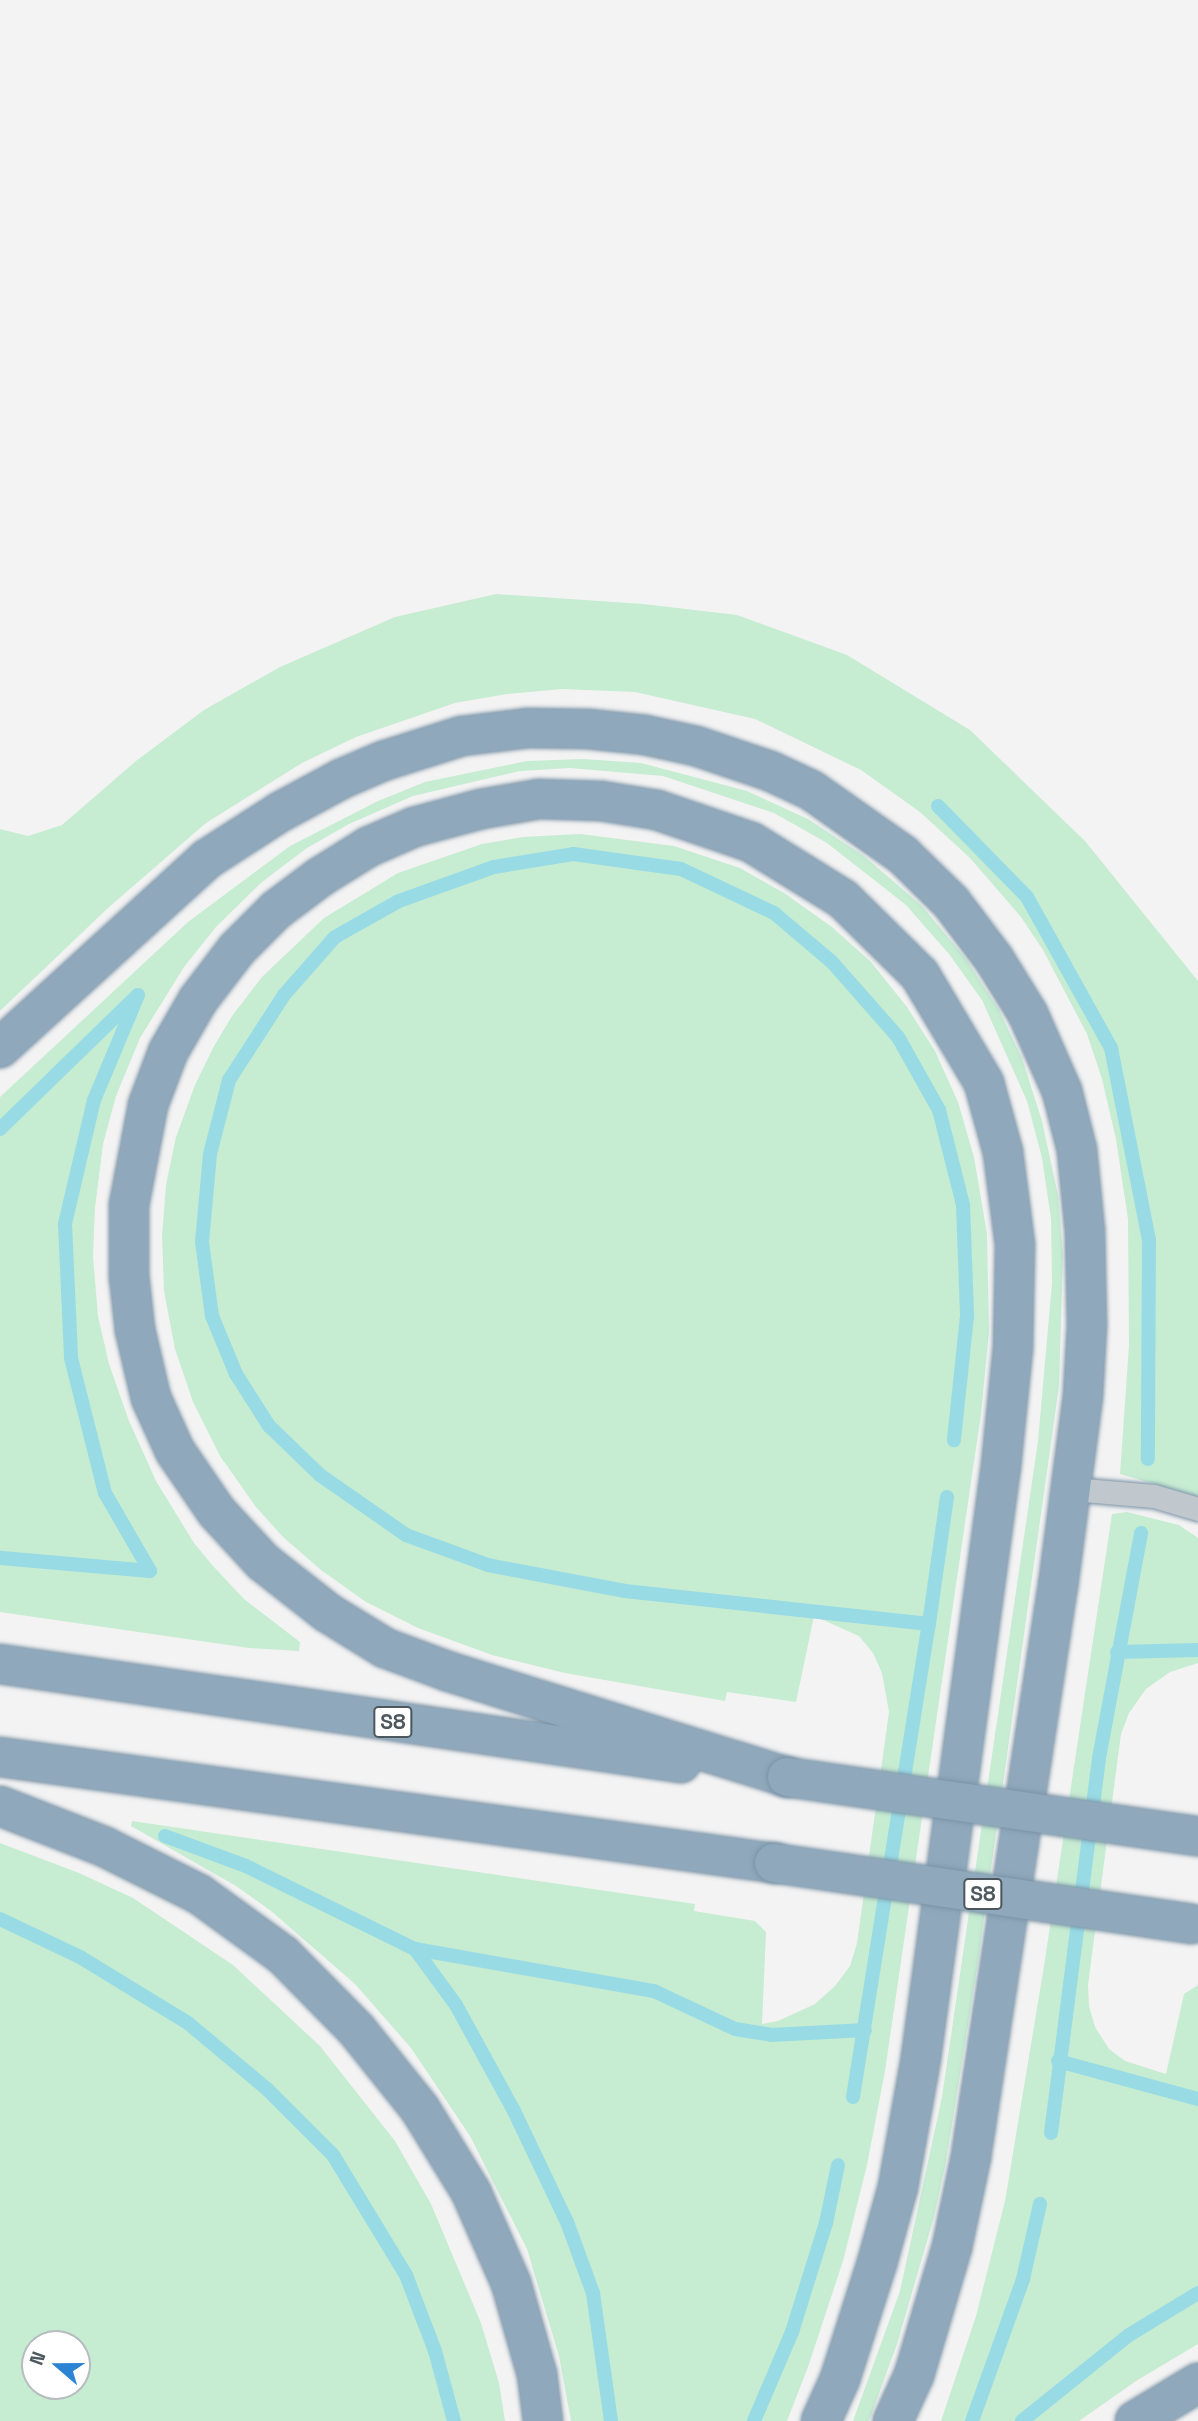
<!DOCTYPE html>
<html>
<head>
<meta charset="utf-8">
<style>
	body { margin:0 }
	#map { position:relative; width:1198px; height:2421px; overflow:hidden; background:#f4f3f3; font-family:"Space Grotesk",sans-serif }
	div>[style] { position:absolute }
	.green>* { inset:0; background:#c6ecd2 }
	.stream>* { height:14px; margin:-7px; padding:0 7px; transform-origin:7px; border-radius:7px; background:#98dbe5 }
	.roads { filter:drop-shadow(0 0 2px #7b94a7) drop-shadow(0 0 2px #7b94a7) }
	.service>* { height:23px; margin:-11.5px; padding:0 11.5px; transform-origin:11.5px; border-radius:11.5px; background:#c0c7cd }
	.motorway>* { height:38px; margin:-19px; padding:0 19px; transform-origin:19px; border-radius:19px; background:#8fa8bb }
	.bridges { filter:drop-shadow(0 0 2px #7b94a7) drop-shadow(0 0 2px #7b94a7) }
	.motorway-bridge>* { height:38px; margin:-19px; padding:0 19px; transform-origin:19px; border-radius:19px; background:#8fa8bb }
	span { translate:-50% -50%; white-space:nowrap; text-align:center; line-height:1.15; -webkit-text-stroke:7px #fff; paint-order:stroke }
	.shield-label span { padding:2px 5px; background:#fff; border:2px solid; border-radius:5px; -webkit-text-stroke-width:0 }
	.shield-label { font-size:21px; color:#4c575e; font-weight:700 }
	.north { position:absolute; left:21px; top:2330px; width:70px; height:70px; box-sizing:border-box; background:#fff; border:2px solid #b7bcbf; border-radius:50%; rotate:290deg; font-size:19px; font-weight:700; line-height:28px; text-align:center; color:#4c575e }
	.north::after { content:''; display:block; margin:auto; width:24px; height:32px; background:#2d83d4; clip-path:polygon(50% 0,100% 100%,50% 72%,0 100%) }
</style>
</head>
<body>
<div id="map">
	<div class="green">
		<i style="clip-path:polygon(496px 594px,643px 604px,737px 615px,847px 655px,970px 730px,1085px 841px,1198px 981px,1198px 1497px,1120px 1474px,1129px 1345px,1128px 1219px,1116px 1139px,1102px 1079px,1087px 1034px,1043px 950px,1021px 917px,970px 858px,920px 812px,861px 770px,755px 719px,635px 692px,562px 689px,507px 694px,455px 703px,356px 737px,302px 763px,206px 823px,108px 908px,0 1011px,0 829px,28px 836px,62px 825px,136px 761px,204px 710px,280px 667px,395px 617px)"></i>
		<i style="clip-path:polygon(583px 759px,641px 763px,747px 791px,808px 819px,864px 856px,922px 906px,966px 959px,999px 1010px,1022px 1058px,1042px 1121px,1058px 1195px,1063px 1254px,1059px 1386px,976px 1975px,946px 2162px,934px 2217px,897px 2344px,869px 2421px,853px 2421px,900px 2291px,942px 2097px,1038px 1441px,1052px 1283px,1051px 1219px,1042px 1158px,1027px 1101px,982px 1000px,949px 954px,906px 905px,827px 843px,774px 813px,663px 776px,570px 768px,520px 771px,413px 796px,349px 824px,307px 848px,262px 882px,216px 927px,184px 967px,140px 1038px,116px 1096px,103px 1144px,95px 1208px,93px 1256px,98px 1316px,109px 1364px,129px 1421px,156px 1481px,194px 1543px,213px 1566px,244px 1599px,300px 1642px,299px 1651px,249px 1648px,0 1612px,0 1097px,188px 922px,290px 846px,378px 801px,425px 782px,527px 761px)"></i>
		<i style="clip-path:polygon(580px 834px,674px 846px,740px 868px,784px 893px,832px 927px,871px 962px,907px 1007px,935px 1051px,958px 1102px,974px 1157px,987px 1234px,989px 1331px,981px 1414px,885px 2071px,867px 2165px,843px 2261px,808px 2367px,787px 2421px,571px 2421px,559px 2356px,527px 2249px,470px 2136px,411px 2048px,355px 1984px,271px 1911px,236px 1886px,131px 1826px,132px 1821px,695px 1904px,694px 1911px,755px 1921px,766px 1932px,762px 2024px,778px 2021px,815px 2004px,835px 1986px,850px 1966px,857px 1943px,889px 1712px,882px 1673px,873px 1653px,859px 1636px,814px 1616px,796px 1702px,727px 1692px,725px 1701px,565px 1673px,492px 1655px,418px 1628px,366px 1602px,321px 1570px,283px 1537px,256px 1507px,220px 1456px,193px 1402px,175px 1349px,164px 1291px,162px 1235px,166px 1185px,176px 1137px,195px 1085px,213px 1048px,232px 1016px,262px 977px,324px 918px,398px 873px,482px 844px,523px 837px)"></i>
		<i style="clip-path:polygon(1127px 1512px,1179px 1525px,1198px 1538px,1198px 1663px,1170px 1672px,1146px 1689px,1129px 1713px,1121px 1734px,1088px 1985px,1089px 2006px,1095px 2027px,1109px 2049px,1125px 2061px,1166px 2074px,1184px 1994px,1198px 1985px,1198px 2344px,1136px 2381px,1079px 2421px,941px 2421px,976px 2316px,1005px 2201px,1044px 1966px,1112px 1514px)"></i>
		<i style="clip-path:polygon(evenodd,0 1843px,79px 1873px,133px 1898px,233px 1965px,320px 2046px,395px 2141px,431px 2204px,481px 2323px,499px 2383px,505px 2421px,0 2421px,0 1843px,35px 2344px,77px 2344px,77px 2386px,35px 2386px,35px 2344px)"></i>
	</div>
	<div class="stream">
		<i style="left:938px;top:806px;width:127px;rotate:45.6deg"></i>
		<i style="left:1027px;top:897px;width:173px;rotate:60.9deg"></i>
		<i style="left:1111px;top:1048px;width:196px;rotate:78.8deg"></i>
		<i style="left:1149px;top:1240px;width:219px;rotate:90.3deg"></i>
		<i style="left:0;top:1129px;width:192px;rotate:-44.2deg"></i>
		<i style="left:138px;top:995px;width:114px;rotate:112.7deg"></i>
		<i style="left:94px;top:1100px;width:127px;rotate:103.2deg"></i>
		<i style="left:65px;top:1224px;width:134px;rotate:87.4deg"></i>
		<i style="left:71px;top:1358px;width:139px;rotate:75.9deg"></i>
		<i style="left:105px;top:1493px;width:90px;rotate:60deg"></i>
		<i style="left:150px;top:1571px;width:151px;rotate:-175deg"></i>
		<i style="left:947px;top:1497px;width:128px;rotate:98.1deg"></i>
		<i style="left:929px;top:1624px;width:306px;rotate:-173.8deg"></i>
		<i style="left:625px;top:1591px;width:139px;rotate:-169.3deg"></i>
		<i style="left:488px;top:1565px;width:87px;rotate:-159.9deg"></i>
		<i style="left:406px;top:1535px;width:105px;rotate:-145.1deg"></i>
		<i style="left:320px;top:1475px;width:71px;rotate:-136.1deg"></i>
		<i style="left:269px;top:1426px;width:62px;rotate:-122.4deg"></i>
		<i style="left:236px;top:1374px;width:63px;rotate:-112.5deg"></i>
		<i style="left:212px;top:1316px;width:75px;rotate:-97.7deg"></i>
		<i style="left:202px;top:1242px;width:88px;rotate:-84.8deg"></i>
		<i style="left:210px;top:1154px;width:76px;rotate:-75.6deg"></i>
		<i style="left:229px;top:1080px;width:101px;rotate:-57.1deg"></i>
		<i style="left:284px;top:995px;width:77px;rotate:-48.7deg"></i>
		<i style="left:335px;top:937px;width:73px;rotate:-29.4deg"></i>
		<i style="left:399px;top:901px;width:101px;rotate:-19.7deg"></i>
		<i style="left:494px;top:867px;width:80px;rotate:-9.3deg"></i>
		<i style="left:573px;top:854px;width:109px;rotate:7.9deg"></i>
		<i style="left:681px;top:869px;width:103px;rotate:25.3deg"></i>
		<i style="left:774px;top:913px;width:76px;rotate:40.2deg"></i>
		<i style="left:832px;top:962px;width:100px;rotate:48.7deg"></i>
		<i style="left:898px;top:1037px;width:84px;rotate:60.7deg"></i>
		<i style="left:939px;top:1110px;width:98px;rotate:75.8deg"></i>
		<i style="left:963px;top:1205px;width:111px;rotate:87.9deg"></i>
		<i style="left:967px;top:1316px;width:125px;rotate:96deg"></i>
		<i style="left:1117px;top:1652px;width:81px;rotate:-1.4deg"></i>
		<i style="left:165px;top:1836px;width:86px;rotate:20.3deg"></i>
		<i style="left:246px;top:1866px;width:188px;rotate:26.2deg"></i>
		<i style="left:415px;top:1949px;width:243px;rotate:10deg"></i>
		<i style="left:654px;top:1991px;width:89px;rotate:25.1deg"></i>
		<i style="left:735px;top:2029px;width:36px;rotate:9deg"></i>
		<i style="left:771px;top:2035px;width:94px;rotate:-3deg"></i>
		<i style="left:0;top:1919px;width:89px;rotate:25.4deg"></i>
		<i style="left:80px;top:1957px;width:127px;rotate:31.4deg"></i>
		<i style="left:188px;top:2023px;width:103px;rotate:39.9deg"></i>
		<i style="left:267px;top:2089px;width:93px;rotate:45deg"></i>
		<i style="left:333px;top:2155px;width:140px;rotate:58.7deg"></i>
		<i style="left:406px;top:2275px;width:81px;rotate:69.1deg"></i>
		<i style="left:435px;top:2351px;width:73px;rotate:74.8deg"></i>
		<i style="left:415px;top:1949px;width:69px;rotate:53.8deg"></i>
		<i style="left:456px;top:2005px;width:121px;rotate:61.3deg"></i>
		<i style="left:514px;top:2111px;width:123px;rotate:64.5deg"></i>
		<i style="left:567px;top:2222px;width:76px;rotate:69.9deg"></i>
		<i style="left:593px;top:2293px;width:129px;rotate:82deg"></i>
		<i style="left:1058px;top:2061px;width:145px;rotate:15.2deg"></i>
		<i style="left:853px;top:2097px;width:479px;rotate:-80.9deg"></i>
		<i style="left:1051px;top:2133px;width:378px;rotate:-82.7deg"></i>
		<i style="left:1099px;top:1758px;width:229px;rotate:-79.4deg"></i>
		<i style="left:754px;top:2421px;width:97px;rotate:-66.9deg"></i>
		<i style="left:792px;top:2332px;width:114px;rotate:-72.7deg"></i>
		<i style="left:826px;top:2223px;width:59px;rotate:-78.3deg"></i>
		<i style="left:972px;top:2421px;width:151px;rotate:-70.2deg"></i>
		<i style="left:1023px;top:2279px;width:77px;rotate:-77.2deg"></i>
		<i style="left:1022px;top:2421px;width:137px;rotate:-38.8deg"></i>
		<i style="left:1129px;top:2335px;width:81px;rotate:-31.3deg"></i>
	</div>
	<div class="roads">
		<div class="service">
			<i style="left:1072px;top:1489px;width:82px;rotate:4.9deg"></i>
			<i style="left:1154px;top:1496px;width:46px;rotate:16.5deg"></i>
		</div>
		<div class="motorway">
			<i style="left:0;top:1048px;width:280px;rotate:-42.4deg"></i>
			<i style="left:207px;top:859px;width:87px;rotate:-32.8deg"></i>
			<i style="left:280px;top:812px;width:69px;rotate:-28.4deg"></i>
			<i style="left:341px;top:779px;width:46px;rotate:-23.2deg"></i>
			<i style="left:383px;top:761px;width:83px;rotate:-17.6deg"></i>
			<i style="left:462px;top:736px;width:66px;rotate:-6.9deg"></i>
			<i style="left:528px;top:728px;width:60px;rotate:1deg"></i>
			<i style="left:588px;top:729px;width:57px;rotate:6deg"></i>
			<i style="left:645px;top:735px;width:52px;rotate:12.2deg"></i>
			<i style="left:696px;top:746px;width:78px;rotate:18.7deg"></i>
			<i style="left:770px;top:771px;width:45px;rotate:24.9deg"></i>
			<i style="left:811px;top:790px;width:113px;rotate:35.2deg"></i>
			<i style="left:903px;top:855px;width:67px;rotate:44.4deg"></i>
			<i style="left:951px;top:902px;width:71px;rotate:53deg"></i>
			<i style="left:994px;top:959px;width:65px;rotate:58.3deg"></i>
			<i style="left:1028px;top:1014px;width:84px;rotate:66.2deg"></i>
			<i style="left:1062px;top:1091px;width:61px;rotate:75.7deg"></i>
			<i style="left:1077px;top:1150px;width:81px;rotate:84.4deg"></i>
			<i style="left:1085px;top:1231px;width:94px;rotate:88.8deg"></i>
			<i style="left:1087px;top:1325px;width:71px;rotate:93.2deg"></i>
			<i style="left:1083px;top:1396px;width:191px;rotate:97.5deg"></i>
			<i style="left:1058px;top:1585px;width:579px;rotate:98.65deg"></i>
			<i style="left:971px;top:2157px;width:92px;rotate:101.9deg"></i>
			<i style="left:952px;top:2247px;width:134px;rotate:106.5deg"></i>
			<i style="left:914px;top:2375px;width:51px;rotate:114.5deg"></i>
			<i style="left:0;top:1664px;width:688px;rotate:8.27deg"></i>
			<i style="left:0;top:1757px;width:781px;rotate:7.8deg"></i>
			<i style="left:787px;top:1777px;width:356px;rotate:-162.7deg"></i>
			<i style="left:447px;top:1671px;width:66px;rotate:-159.6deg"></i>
			<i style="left:385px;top:1648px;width:67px;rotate:-148.4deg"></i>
			<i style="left:328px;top:1613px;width:83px;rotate:-141.9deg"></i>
			<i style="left:263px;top:1562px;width:69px;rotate:-132.7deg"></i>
			<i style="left:216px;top:1511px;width:73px;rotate:-124.3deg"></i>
			<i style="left:175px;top:1451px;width:58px;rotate:-114.4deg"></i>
			<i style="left:151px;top:1398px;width:70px;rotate:-103.2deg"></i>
			<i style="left:135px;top:1330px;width:54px;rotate:-96.3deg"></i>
			<i style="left:129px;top:1276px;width:71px;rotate:-90deg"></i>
			<i style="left:129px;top:1205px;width:102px;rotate:-79.2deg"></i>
			<i style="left:148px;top:1105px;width:57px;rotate:-69.3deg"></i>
			<i style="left:168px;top:1052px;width:60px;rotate:-60deg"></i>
			<i style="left:198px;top:1000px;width:64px;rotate:-52.6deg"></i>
			<i style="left:237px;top:949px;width:55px;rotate:-45deg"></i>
			<i style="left:276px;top:910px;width:55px;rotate:-36.9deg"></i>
			<i style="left:320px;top:877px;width:57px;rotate:-32deg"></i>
			<i style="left:368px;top:847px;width:50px;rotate:-23.5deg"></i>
			<i style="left:414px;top:827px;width:69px;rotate:-15deg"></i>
			<i style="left:481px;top:809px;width:59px;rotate:-9.8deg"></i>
			<i style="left:539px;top:799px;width:62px;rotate:1.8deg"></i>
			<i style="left:601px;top:801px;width:57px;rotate:9.1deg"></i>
			<i style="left:657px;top:810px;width:99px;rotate:18.8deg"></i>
			<i style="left:751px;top:842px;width:108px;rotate:31.8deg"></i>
			<i style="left:843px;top:899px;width:108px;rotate:44.6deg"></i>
			<i style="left:920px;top:975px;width:126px;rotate:59.3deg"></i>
			<i style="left:984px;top:1083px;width:72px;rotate:74.6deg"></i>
			<i style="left:1003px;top:1152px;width:94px;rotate:82.6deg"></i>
			<i style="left:1015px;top:1245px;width:103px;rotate:91.1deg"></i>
			<i style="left:1013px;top:1348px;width:119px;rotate:95.8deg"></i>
			<i style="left:1001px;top:1466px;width:597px;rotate:97.7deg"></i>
			<i style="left:921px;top:2058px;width:131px;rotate:100.1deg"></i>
			<i style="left:898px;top:2187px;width:79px;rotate:105.4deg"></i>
			<i style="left:877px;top:2263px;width:122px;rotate:107.7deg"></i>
			<i style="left:840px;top:2379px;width:46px;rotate:114.3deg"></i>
			<i style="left:0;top:1806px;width:113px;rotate:21.3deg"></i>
			<i style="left:105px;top:1847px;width:105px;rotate:26.6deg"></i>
			<i style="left:199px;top:1894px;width:104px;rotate:36deg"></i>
			<i style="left:283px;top:1955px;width:104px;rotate:45.4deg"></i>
			<i style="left:356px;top:2029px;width:102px;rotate:51.3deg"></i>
			<i style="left:420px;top:2109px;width:97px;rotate:58.4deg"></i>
			<i style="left:471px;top:2192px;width:99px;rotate:66.3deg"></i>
			<i style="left:511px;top:2283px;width:95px;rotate:74.1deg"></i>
			<i style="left:537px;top:2374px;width:47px;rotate:82.7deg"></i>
			<i style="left:1135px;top:2421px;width:74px;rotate:-31.1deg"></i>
		</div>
	</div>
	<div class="bridges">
		<div class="motorway-bridge">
			<i style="left:787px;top:1777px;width:415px;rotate:8.2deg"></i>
			<i style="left:774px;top:1863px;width:422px;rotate:8.3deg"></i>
		</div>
	</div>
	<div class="shield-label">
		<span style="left:393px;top:1722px">S8</span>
		<span style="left:983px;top:1894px">S8</span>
	</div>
	<div class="north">N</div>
</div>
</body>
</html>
